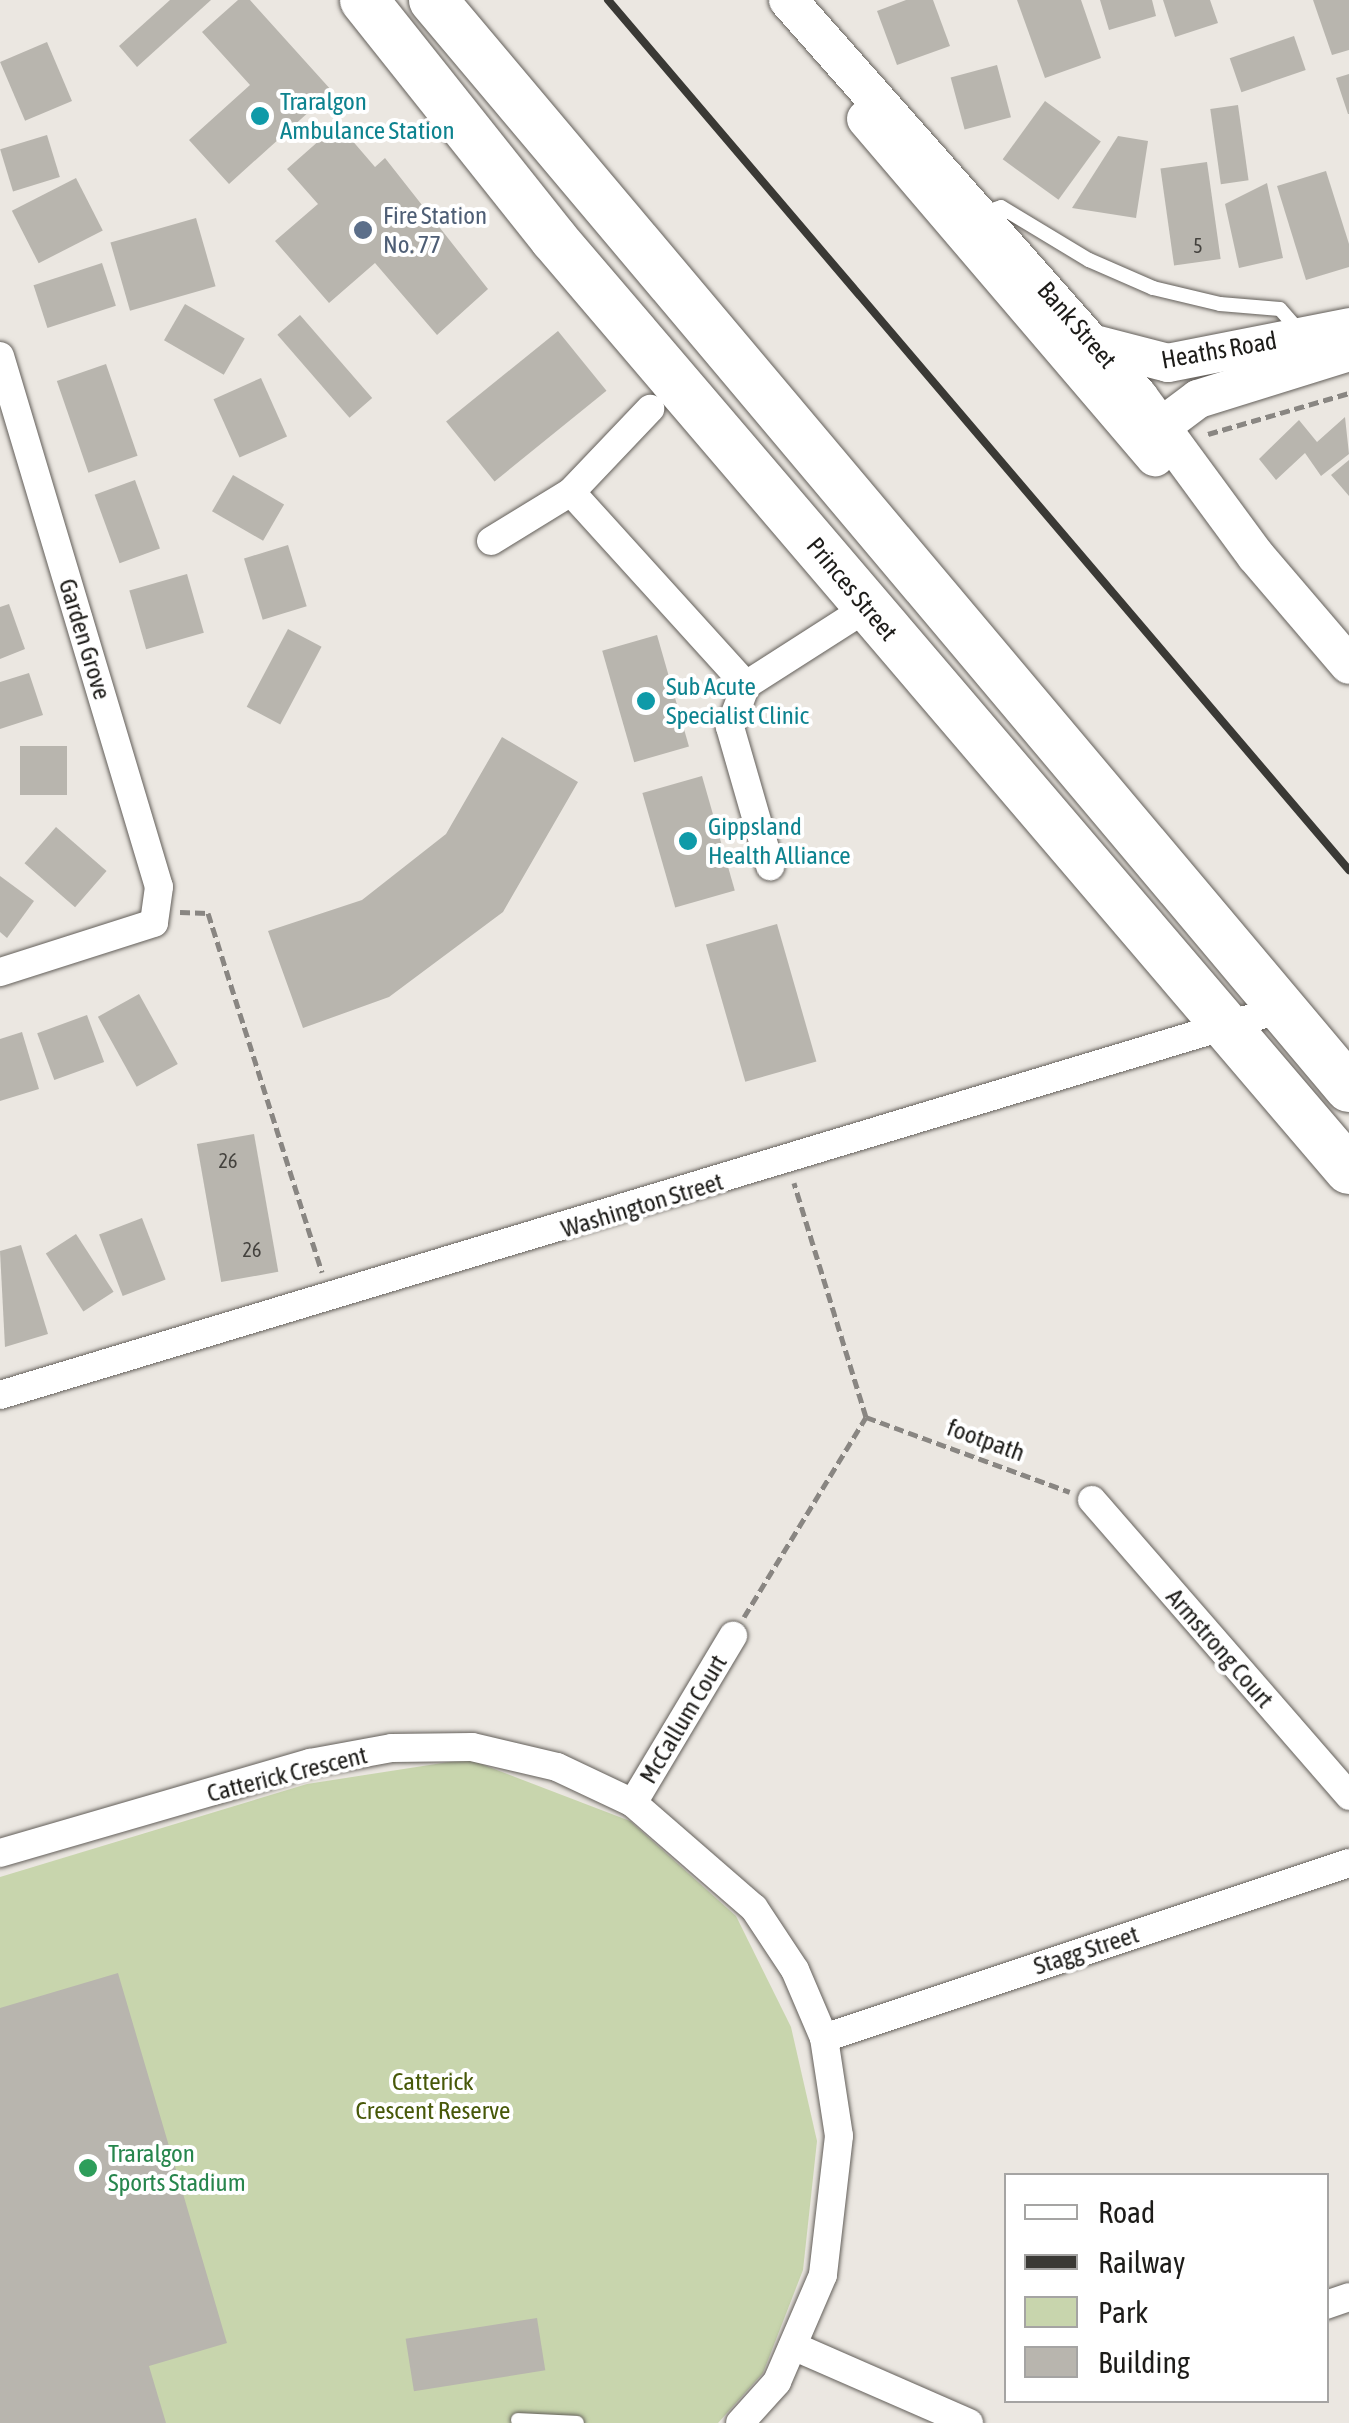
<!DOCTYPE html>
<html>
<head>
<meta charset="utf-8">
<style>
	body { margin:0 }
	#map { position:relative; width:1349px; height:2423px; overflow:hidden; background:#ebe7e1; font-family:"Asap Condensed",sans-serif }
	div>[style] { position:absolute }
	.green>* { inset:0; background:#c8d5ad }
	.building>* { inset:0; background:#b8b5ae; transform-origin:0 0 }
	.path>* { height:5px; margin-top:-2.5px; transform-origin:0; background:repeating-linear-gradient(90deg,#898682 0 10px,transparent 0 15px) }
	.roads { filter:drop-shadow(0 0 2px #635f5a) drop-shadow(0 0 2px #635f5a) }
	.lane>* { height:14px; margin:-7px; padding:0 7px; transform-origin:7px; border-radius:7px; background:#fff }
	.street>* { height:28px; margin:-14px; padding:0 14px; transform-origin:14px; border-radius:14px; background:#fff }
	.secondary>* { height:38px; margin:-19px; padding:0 19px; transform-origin:19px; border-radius:19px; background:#fff }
	.highway>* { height:48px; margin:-24px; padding:0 24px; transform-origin:24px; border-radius:24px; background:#fff }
	.rail>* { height:8px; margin:-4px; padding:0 4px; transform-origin:4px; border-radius:4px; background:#3a3935 }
	.dots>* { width:28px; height:28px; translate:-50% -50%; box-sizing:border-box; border:5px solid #fff; border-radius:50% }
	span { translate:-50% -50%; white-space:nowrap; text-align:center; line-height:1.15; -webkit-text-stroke:8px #fff; paint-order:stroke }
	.number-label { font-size:20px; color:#44423e }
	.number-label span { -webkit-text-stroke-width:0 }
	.culture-label { font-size:25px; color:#0d838f }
	.left { translate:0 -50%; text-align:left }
	.service-label { font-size:25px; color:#4e5e75 }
	.street-label { font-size:25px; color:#1d1c19 }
	.park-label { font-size:25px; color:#475808 }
	.leisure-label { font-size:25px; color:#27864d }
	.legend { position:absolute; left:1004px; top:2173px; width:325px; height:230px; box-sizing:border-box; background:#fff; border:2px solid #a5a4a3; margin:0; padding:12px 18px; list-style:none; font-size:30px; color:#1d1c19 }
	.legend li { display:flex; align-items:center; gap:20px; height:50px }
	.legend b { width:50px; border:2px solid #a5a4a3 }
</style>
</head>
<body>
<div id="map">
	<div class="green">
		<i style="clip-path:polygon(468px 1759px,630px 1821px,736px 1916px,791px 2027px,817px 2141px,803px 2270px,763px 2373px,718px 2423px,0 2423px,0 1877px,307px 1784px)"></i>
	</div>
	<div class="building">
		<i style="clip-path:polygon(170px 0,211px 0,137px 67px,119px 46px)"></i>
		<i style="clip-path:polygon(238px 0,250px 0,332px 91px,229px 184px,189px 140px,250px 85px,202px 32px)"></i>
		<i style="clip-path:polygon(906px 0,933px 0,950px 46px,897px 65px,877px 11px)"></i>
		<i style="clip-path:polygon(1017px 0,1081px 0,1101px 58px,1045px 78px)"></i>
		<i style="clip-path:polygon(1100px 0,1152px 0,1156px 16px,1109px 30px)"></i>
		<i style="clip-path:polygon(1163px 0,1210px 0,1218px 23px,1175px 37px)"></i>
		<i style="clip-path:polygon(1313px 0,1349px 0,1349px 50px,1332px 55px)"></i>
		<i style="left:1294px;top:36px;width:36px;height:68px;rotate:71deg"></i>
		<i style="left:47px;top:42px;width:64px;height:51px;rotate:67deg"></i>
		<i style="left:997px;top:65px;width:54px;height:48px;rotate:75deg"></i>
		<i style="clip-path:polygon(1349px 74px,1349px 114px,1348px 114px,1336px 78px)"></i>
		<i style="left:1045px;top:101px;width:69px;height:72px;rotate:36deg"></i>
		<i style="left:1238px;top:105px;width:76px;height:28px;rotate:82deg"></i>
		<i style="clip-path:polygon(338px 124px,375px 167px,385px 158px,488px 289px,437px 335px,375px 263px,329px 303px,275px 241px,318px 204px,287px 169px)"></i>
		<i style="left:47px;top:135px;width:44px;height:49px;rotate:73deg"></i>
		<i style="clip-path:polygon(1118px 136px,1148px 141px,1136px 218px,1072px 208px)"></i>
		<i style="left:1207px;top:162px;width:98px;height:47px;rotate:82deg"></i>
		<i style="clip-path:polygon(1326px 171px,1349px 244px,1349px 267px,1306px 280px,1277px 186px)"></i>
		<i style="left:76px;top:178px;width:59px;height:72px;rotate:63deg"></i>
		<i style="clip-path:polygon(1267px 183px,1283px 258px,1239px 268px,1225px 204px)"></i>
		<i style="left:196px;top:218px;width:71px;height:89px;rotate:74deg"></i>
		<i style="left:102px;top:263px;width:45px;height:72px;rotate:72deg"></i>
		<i style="left:185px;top:304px;width:69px;height:42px;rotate:30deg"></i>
		<i style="left:300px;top:315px;width:110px;height:30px;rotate:49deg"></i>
		<i style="left:558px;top:331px;width:77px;height:144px;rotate:51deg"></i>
		<i style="left:106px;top:364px;width:97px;height:52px;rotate:71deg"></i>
		<i style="left:261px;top:378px;width:64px;height:52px;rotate:66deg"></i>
		<i style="clip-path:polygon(1345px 417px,1349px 454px,1321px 476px,1305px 453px,1276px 480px,1259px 459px,1299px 420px,1317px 442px)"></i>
		<i style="clip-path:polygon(1349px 460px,1349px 496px,1331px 475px)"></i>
		<i style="left:233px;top:475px;width:59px;height:42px;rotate:30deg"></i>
		<i style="left:135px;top:480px;width:73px;height:43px;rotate:70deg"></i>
		<i style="left:288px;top:545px;width:64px;height:46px;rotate:73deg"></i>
		<i style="left:187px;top:574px;width:61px;height:60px;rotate:74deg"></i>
		<i style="clip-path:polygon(9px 604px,25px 649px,0 659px,0 607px)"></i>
		<i style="left:288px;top:629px;width:38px;height:88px;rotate:28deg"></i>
		<i style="left:657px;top:635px;width:116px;height:57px;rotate:74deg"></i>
		<i style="clip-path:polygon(29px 673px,43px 715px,0 729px,0 682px)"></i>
		<i style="clip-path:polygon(502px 737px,578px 782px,503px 912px,389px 997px,303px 1028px,268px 931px,362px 900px,446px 834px)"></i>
		<i style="left:20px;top:746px;width:47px;height:49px"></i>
		<i style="left:702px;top:776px;width:119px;height:62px;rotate:74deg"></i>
		<i style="left:56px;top:827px;width:67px;height:48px;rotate:41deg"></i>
		<i style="clip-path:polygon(0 876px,34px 901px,7px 938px,0 932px)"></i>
		<i style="left:777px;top:924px;width:143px;height:74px;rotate:74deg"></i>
		<i style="left:139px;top:994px;width:80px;height:47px;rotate:61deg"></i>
		<i style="left:87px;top:1015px;width:50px;height:53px;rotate:70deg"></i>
		<i style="clip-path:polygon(22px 1032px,39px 1089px,0 1101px,0 1039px)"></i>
		<i style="left:254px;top:1134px;width:140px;height:58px;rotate:80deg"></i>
		<i style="left:142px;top:1218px;width:66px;height:46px;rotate:69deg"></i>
		<i style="left:76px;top:1234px;width:69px;height:36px;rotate:57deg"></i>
		<i style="clip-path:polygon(21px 1245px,48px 1334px,5px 1347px,0 1251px)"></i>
		<i style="clip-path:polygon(118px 1973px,227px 2343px,149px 2366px,166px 2423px,0 2423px,0 2008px)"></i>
		<i style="left:537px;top:2318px;width:53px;height:133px;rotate:81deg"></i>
	</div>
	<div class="path">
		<i style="left:1208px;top:434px;width:147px;rotate:-16.2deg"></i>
		<i style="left:180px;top:912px;width:28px;rotate:2deg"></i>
		<i style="left:208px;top:913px;width:377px;rotate:72.4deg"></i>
		<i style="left:866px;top:1417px;width:217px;rotate:20.2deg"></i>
		<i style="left:744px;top:1617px;width:234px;rotate:-58.6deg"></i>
		<i style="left:866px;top:1417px;width:245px;rotate:-107.1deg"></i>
	</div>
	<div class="roads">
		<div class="lane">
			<i style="left:983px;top:213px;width:19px;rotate:-18deg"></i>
			<i style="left:1001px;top:207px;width:103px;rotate:31.1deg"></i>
			<i style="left:1089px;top:260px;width:70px;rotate:23.6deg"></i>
			<i style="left:1153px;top:288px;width:69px;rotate:13.4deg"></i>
			<i style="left:1220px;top:304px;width:60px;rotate:4.8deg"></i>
			<i style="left:1280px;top:309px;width:32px;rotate:49deg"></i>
			<i style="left:518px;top:2420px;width:59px;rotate:2.9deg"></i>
		</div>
		<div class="street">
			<i style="left:0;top:356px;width:554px;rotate:73.33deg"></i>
			<i style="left:159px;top:887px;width:36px;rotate:98deg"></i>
			<i style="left:154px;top:923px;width:162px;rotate:162.3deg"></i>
			<i style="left:571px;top:492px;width:115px;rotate:-46.4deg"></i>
			<i style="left:491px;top:541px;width:94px;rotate:-31.5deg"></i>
			<i style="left:571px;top:492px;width:261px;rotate:47.8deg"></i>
			<i style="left:746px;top:685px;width:145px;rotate:-32.6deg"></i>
			<i style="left:746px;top:685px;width:45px;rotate:110.9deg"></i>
			<i style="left:730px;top:727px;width:145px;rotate:73.9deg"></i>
			<i style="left:0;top:1395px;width:1339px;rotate:-16.76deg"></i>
			<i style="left:1092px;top:1500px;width:392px;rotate:49deg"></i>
			<i style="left:633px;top:1803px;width:195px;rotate:-59.1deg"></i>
			<i style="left:0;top:1853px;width:323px;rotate:-16.2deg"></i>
			<i style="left:310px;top:1763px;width:83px;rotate:-10.4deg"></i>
			<i style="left:392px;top:1748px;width:80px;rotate:-0.7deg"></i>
			<i style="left:472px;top:1747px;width:87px;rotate:13.2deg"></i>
			<i style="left:557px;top:1767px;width:84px;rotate:25.3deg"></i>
			<i style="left:633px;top:1803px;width:160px;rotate:41deg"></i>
			<i style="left:754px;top:1908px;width:74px;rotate:56.5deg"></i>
			<i style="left:795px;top:1970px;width:74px;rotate:66.9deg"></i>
			<i style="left:824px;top:2038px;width:99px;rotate:81.3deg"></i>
			<i style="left:839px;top:2136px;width:140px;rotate:96.6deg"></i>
			<i style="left:823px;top:2275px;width:116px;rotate:113.3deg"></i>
			<i style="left:777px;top:2382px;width:55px;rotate:132.1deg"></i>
			<i style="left:824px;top:2038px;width:553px;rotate:-18.43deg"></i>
			<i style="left:1326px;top:2305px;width:24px;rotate:-19deg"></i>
			<i style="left:793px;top:2346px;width:192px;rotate:23.6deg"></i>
		</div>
		<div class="secondary">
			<i style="left:788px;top:0;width:530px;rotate:48.52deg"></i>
			<i style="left:1139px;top:397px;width:197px;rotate:53.7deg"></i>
			<i style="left:1256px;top:556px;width:143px;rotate:49.5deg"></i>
			<i style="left:866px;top:119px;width:445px;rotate:49.5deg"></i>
			<i style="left:1098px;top:345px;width:72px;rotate:14.4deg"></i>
			<i style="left:1168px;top:363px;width:185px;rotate:-11.2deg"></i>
			<i style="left:1162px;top:426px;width:45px;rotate:-36.9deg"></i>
			<i style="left:1198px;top:399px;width:158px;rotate:-17.3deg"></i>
		</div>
		<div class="highway">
			<i style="left:364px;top:0;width:305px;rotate:51.5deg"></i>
			<i style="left:554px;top:239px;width:1224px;rotate:49.51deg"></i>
			<i style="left:433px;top:0;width:1422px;rotate:49.91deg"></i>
		</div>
	</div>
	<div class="rail">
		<i style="left:608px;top:0;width:1143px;rotate:49.58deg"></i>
	</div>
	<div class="dots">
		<i style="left:260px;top:116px;background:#0f9aa8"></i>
		<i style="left:363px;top:230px;background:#5c6f8a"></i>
		<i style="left:646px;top:701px;background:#0f9aa8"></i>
		<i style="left:688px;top:841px;background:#0f9aa8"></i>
		<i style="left:88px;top:2168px;background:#2e9e5b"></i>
	</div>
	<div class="number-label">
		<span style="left:1198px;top:245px">5</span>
		<span style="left:228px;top:1160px">26</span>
		<span style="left:252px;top:1249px">26</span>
	</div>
	<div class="culture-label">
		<span class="left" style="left:280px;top:116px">Traralgon<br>Ambulance Station</span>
		<span class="left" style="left:666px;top:701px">Sub Acute<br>Specialist Clinic</span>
		<span class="left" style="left:708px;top:841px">Gippsland<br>Health Alliance</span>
	</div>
	<div class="service-label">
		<span class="left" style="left:383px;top:230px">Fire Station<br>No. 77</span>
	</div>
	<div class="street-label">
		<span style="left:1077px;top:325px;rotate:49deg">Bank Street</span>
		<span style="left:1219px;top:350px;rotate:-10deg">Heaths Road</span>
		<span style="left:852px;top:589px;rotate:50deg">Princes Street</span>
		<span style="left:85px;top:639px;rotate:73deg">Garden Grove</span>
		<span style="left:642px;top:1205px;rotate:-17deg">Washington Street</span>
		<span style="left:986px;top:1440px;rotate:20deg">footpath</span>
		<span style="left:1220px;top:1648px;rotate:49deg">Armstrong Court</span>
		<span style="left:683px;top:1719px;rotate:-59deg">McCallum Court</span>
		<span style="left:287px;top:1774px;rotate:-14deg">Catterick Crescent</span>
		<span style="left:1086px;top:1950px;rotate:-18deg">Stagg Street</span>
	</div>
	<div class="park-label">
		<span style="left:433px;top:2096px">Catterick<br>Crescent Reserve</span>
	</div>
	<div class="leisure-label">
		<span class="left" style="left:108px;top:2168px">Traralgon<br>Sports Stadium</span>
	</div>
	<ul class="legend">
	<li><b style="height:12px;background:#fff"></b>Road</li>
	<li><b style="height:12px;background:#3a3935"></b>Railway</li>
	<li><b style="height:28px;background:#c8d5ad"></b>Park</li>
	<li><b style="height:28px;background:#b8b5ae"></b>Building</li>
	</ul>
</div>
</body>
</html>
